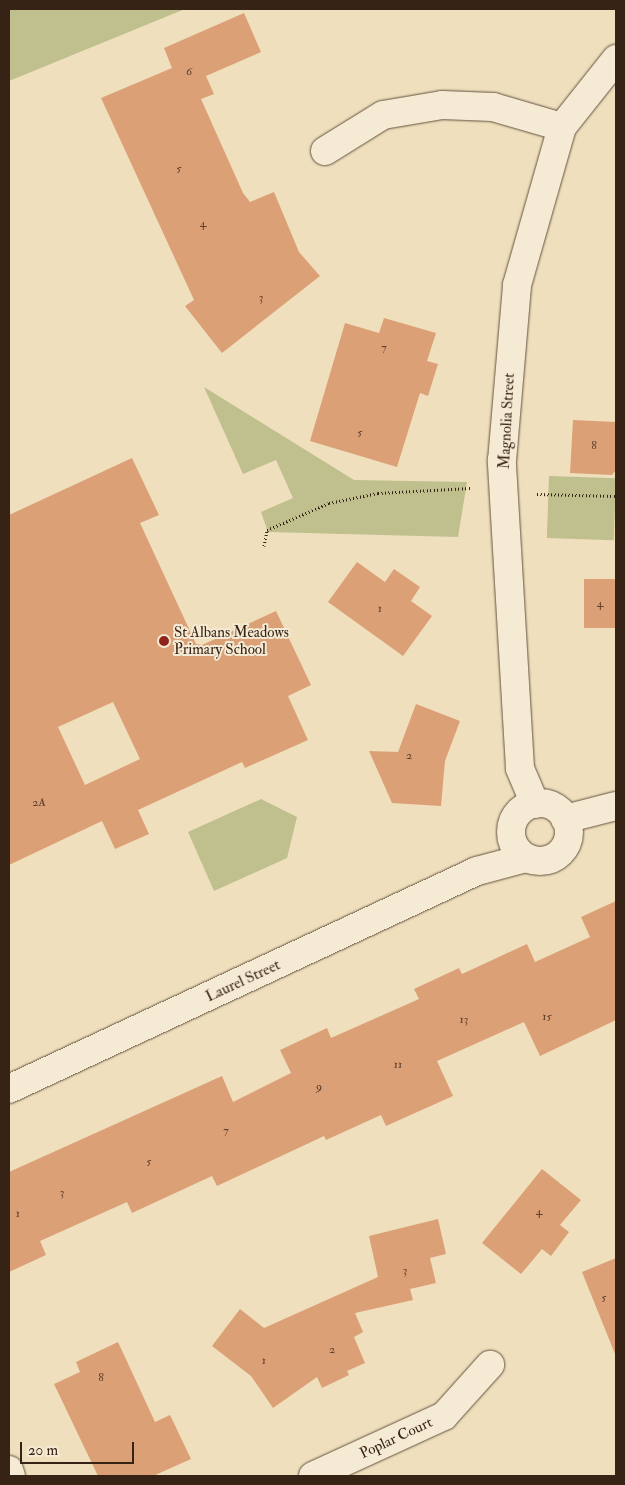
<!DOCTYPE html>
<html>
<head>
<meta charset="utf-8">
<style>
	body { margin:0 }
	#map { position:relative; width:625px; height:1485px; overflow:hidden; background:#efdfbd; font-family:"IM FELL Double Pica",serif }
	div>[style] { position:absolute }
	.green>* { inset:0; background:#bfc08d; transform-origin:0 0 }
	.building>* { inset:0; background:#dca077; transform-origin:0 0 }
	.path>* { height:3px; margin-top:-1.5px; transform-origin:0; background:repeating-linear-gradient(90deg,#372315 0 1px,transparent 0 3.5px) }
	.roads { filter:drop-shadow(0 0 1px #65523f) drop-shadow(0 0 1px #65523f) }
	.street>* { height:28px; margin:-14px; padding:0 14px; transform-origin:14px; border-radius:14px; background:#f5ead4 }
	.street>.ring { margin:-14px; padding:0; box-sizing:content-box; background:none; border:28px solid #f5ead4; border-radius:50% }
	.dots>* { width:14px; height:14px; translate:-50% -50%; box-sizing:border-box; border:2px solid #f5ead4; border-radius:50% }
	span { translate:-50% -50%; white-space:nowrap; text-align:center; line-height:1.15; -webkit-text-stroke:4px #f5ead4; paint-order:stroke }
	.number-label { font-size:12px; color:#60422e }
	.number-label span { -webkit-text-stroke-width:0 }
	.street-label { font-size:15px; color:#372315 }
	.poi-label { font-size:15px; color:#372315 }
	.left { translate:0 -50%; text-align:left }
	.frame { position:absolute; inset:0; border:10px solid #372315; pointer-events:none }
	.scale { position:absolute; left:20px; top:1442px; width:114px; height:22px; box-sizing:border-box; border:2px solid #372315; border-top:0; padding-left:6px; font-size:15px; line-height:18px; white-space:nowrap; color:#372315; -webkit-text-stroke:4px #f5ead4; paint-order:stroke }
</style>
</head>
<body>
<div id="map">
	<div class="green">
		<i style="clip-path:polygon(9px 9px,185px 9px,9px 81px)"></i>
		<i style="clip-path:polygon(204px 387px,354px 480px,467px 482px,458px 537px,268px 532px,261px 512px,293px 498px,276px 460px,243px 474px)"></i>
		<i style="left:549px;top:476px;width:67px;height:62px;rotate:2deg"></i>
		<i style="clip-path:polygon(261px 799px,297px 817px,287px 858px,214px 891px,188px 832px)"></i>
	</div>
	<div class="building">
		<i style="clip-path:polygon(244px 13px,261px 52px,206px 76px,214px 94px,201px 99px,243px 193px,250px 202px,274px 192px,299px 252px,320px 276px,222px 353px,185px 306px,194px 300px,101px 98px,172px 68px,164px 48px)"></i>
		<i style="clip-path:polygon(384px 318px,436px 333px,427px 361px,438px 364px,428px 396px,420px 393px,397px 467px,310px 441px,345px 323px,379px 333px)"></i>
		<i style="clip-path:polygon(573px 420px,616px 422px,616px 470px,612px 475px,570px 473px)"></i>
		<i style="clip-path:polygon(evenodd,132px 458px,159px 515px,140px 523px,196px 644px,202px 645px,276px 611px,311px 685px,288px 696px,308px 740px,245px 768px,242px 762px,138px 810px,149px 834px,115px 849px,102px 821px,9px 865px,9px 515px,132px 458px,113px 702px,140px 759px,85px 785px,58px 727px,113px 702px)"></i>
		<i style="clip-path:polygon(357px 562px,385px 582px,394px 569px,420px 587px,411px 601px,432px 616px,403px 656px,328px 602px)"></i>
		<i style="left:616px;top:579px;width:49px;height:32px;rotate:90deg"></i>
		<i style="clip-path:polygon(416px 704px,460px 721px,445px 761px,441px 806px,392px 803px,369px 751px,398px 752px)"></i>
		<i style="clip-path:polygon(616px 901px,616px 1020px,540px 1056px,524px 1022px,437px 1061px,453px 1096px,386px 1126px,381px 1115px,326px 1140px,324px 1136px,217px 1186px,212px 1176px,132px 1213px,127px 1202px,40px 1241px,46px 1255px,9px 1272px,9px 1172px,222px 1076px,233px 1102px,291px 1073px,280px 1050px,327px 1028px,331px 1038px,419px 999px,414px 989px,459px 968px,462px 974px,527px 944px,535px 962px,590px 937px,581px 917px)"></i>
		<i style="clip-path:polygon(542px 1169px,581px 1200px,560px 1225px,569px 1232px,551px 1256px,542px 1249px,521px 1274px,482px 1243px)"></i>
		<i style="clip-path:polygon(438px 1219px,446px 1254px,430px 1258px,436px 1283px,410px 1289px,413px 1300px,355px 1313px,363px 1332px,354px 1337px,365px 1363px,347px 1371px,349px 1375px,322px 1388px,317px 1377px,273px 1408px,251px 1376px,212px 1346px,240px 1309px,264px 1328px,378px 1277px,369px 1236px)"></i>
		<i style="clip-path:polygon(616px 1258px,616px 1353px,615px 1354px,582px 1272px)"></i>
		<i style="clip-path:polygon(118px 1342px,155px 1422px,170px 1415px,191px 1459px,153px 1476px,98px 1476px,54px 1384px,80px 1372px,76px 1362px)"></i>
	</div>
	<div class="path">
		<i style="left:537px;top:494px;width:79px;rotate:1.5deg"></i>
		<i style="left:264px;top:546px;width:16px;rotate:-79deg"></i>
		<i style="left:267px;top:530px;width:68px;rotate:-23.5deg"></i>
		<i style="left:329px;top:503px;width:50px;rotate:-11.5deg"></i>
		<i style="left:378px;top:493px;width:93px;rotate:-3.1deg"></i>
	</div>
	<div class="roads">
		<div class="street">
			<i style="left:325px;top:151px;width:68px;rotate:-31.8deg"></i>
			<i style="left:383px;top:115px;width:60px;rotate:-9.6deg"></i>
			<i style="left:442px;top:105px;width:51px;rotate:2.2deg"></i>
			<i style="left:493px;top:107px;width:72px;rotate:16.2deg"></i>
			<i class="ring" style="left:511px;top:803px;width:30px;height:30px"></i>
			<i style="left:535px;top:804px;width:39px;rotate:-113deg"></i>
			<i style="left:520px;top:768px;width:308px;rotate:-93.4deg"></i>
			<i style="left:502px;top:461px;width:177px;rotate:-85.1deg"></i>
			<i style="left:517px;top:285px;width:164px;rotate:-74.1deg"></i>
			<i style="left:562px;top:127px;width:87px;rotate:-51.5deg"></i>
			<i style="left:565px;top:819px;width:53px;rotate:-14.3deg"></i>
			<i style="left:9px;top:1089px;width:516px;rotate:-24.98deg"></i>
			<i style="left:477px;top:871px;width:51px;rotate:-14.9deg"></i>
			<i style="left:9px;top:1470px;width:6px;rotate:72deg"></i>
			<i style="left:313px;top:1476px;width:144px;rotate:-24.6deg"></i>
			<i style="left:444px;top:1416px;width:69px;rotate:-48deg"></i>
		</div>
	</div>
	<div class="dots">
		<i style="left:164px;top:641px;background:#8f2418"></i>
	</div>
	<div class="number-label">
		<span style="left:189px;top:72px">6</span>
		<span style="left:179px;top:169px">5</span>
		<span style="left:203px;top:224px">4</span>
		<span style="left:261px;top:298px">3</span>
		<span style="left:384px;top:348px">7</span>
		<span style="left:360px;top:433px">5</span>
		<span style="left:594px;top:446px">8</span>
		<span style="left:600px;top:604px">4</span>
		<span style="left:380px;top:609px">1</span>
		<span style="left:409px;top:756px">2</span>
		<span style="left:39px;top:803px">2A</span>
		<span style="left:547px;top:1017px">15</span>
		<span style="left:464px;top:1020px">13</span>
		<span style="left:398px;top:1065px">11</span>
		<span style="left:319px;top:1087px">9</span>
		<span style="left:226px;top:1131px">7</span>
		<span style="left:149px;top:1162px">5</span>
		<span style="left:62px;top:1193px">3</span>
		<span style="left:539px;top:1212px">4</span>
		<span style="left:18px;top:1214px">1</span>
		<span style="left:405px;top:1271px">3</span>
		<span style="left:604px;top:1298px">5</span>
		<span style="left:332px;top:1350px">2</span>
		<span style="left:264px;top:1361px">1</span>
		<span style="left:101px;top:1378px">8</span>
	</div>
	<div class="street-label">
		<span style="left:507px;top:421px;rotate:-87deg">Magnolia Street</span>
		<span style="left:243px;top:981px;rotate:-25deg">Laurel Street</span>
		<span style="left:396px;top:1438px;rotate:-25deg">Poplar Court</span>
	</div>
	<div class="poi-label">
		<span class="left" style="left:174px;top:641px">St Albans Meadows<br>Primary School</span>
	</div>
	<div class="frame"></div>
	<div class="scale">20 m</div>
</div>
</body>
</html>
